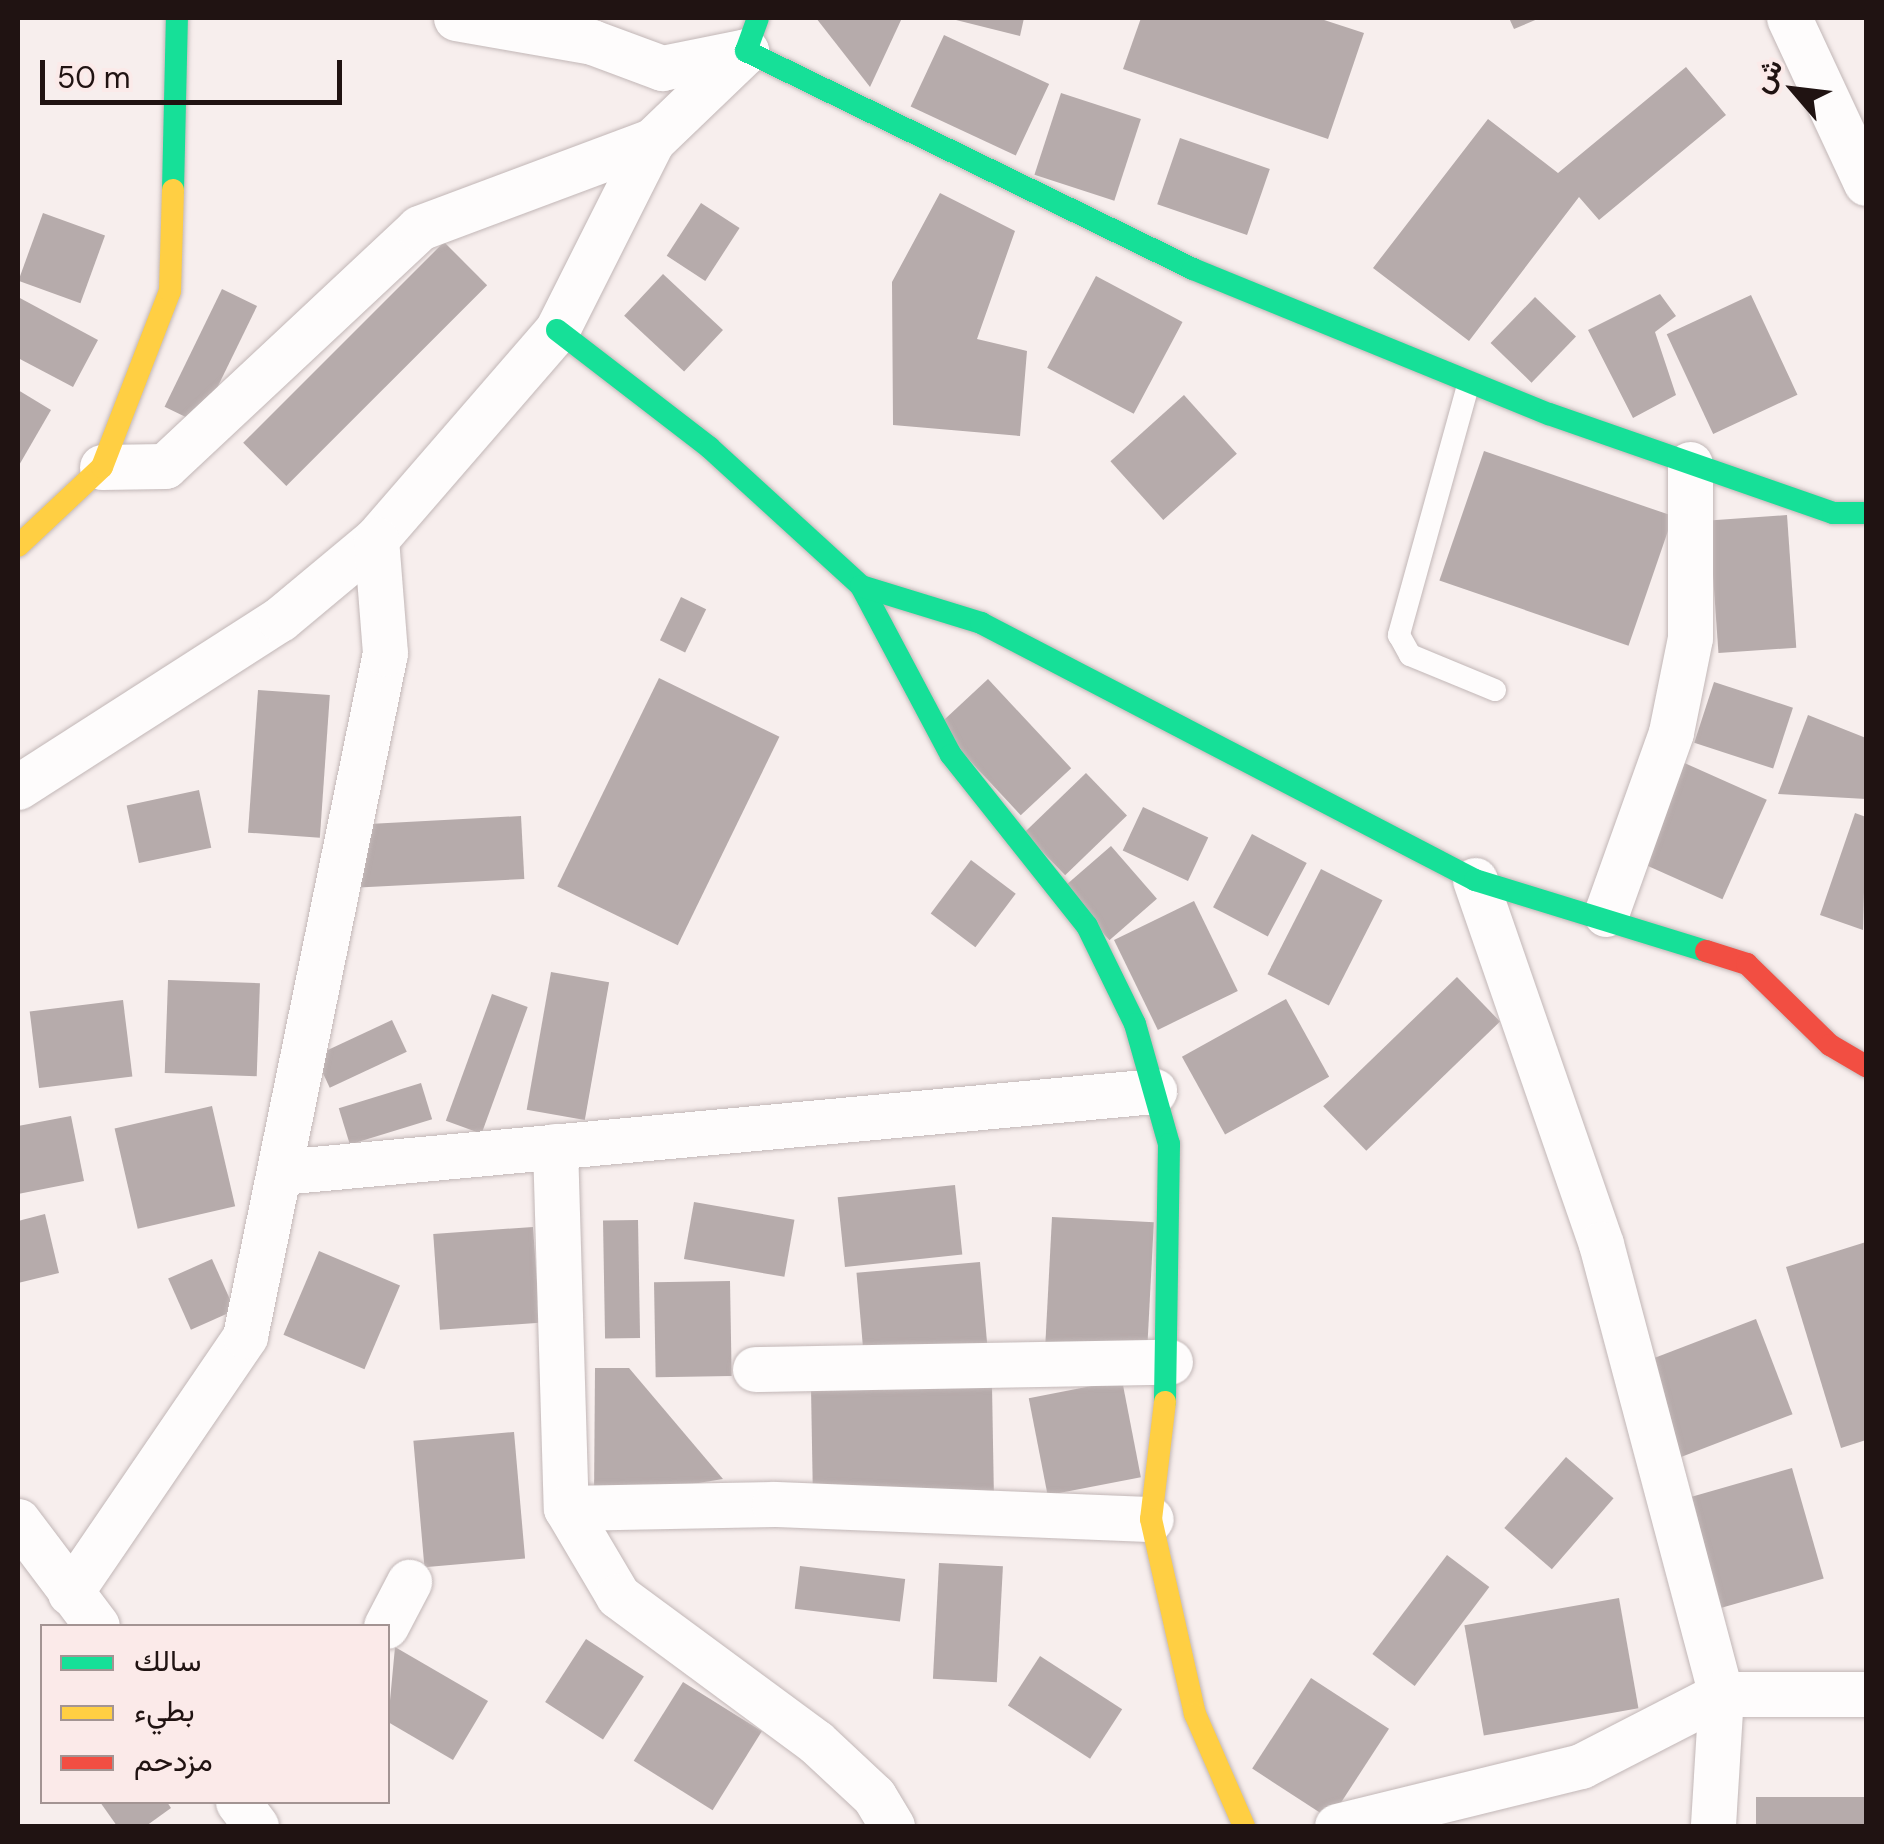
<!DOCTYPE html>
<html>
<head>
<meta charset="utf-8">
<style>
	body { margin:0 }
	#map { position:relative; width:1884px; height:1844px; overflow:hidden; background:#f7eeed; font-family:"DM Sans",Vazirmatn,sans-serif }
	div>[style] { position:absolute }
	.building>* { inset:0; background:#b6abab; transform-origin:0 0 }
	.roads { filter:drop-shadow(0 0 2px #c2b7b7) drop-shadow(0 0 2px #c2b7b7) }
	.lane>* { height:22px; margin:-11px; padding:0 11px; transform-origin:11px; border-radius:11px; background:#fefcfc }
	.street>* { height:45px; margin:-22.5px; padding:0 22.5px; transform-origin:22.5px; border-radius:22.5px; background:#fefcfc }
	.fast>* { height:22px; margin:-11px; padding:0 11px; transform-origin:11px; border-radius:11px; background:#16e098 }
	.slow>* { height:22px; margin:-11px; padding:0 11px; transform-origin:11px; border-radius:11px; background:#ffcf43 }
	.jam>* { height:22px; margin:-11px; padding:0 11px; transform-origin:11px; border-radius:11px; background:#f24e42 }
	span { translate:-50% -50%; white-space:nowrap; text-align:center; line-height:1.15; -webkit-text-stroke:10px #fbeae9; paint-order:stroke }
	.frame { position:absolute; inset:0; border:20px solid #201312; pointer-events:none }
	.legend { position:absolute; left:40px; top:1624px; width:350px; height:180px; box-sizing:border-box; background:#fbeae9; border:2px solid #a39493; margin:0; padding:12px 18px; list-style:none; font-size:30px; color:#201312 }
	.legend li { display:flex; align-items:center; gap:20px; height:50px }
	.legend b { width:50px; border:2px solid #a39493 }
	.north { position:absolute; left:1744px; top:40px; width:100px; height:100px; -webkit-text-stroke:8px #fbeae9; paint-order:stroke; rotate:298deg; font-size:28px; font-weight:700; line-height:40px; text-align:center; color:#201312 }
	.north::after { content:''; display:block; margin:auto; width:35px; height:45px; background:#201312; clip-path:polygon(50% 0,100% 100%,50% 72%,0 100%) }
	.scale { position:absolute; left:40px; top:60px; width:302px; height:45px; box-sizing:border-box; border:5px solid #201312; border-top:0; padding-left:12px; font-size:30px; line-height:35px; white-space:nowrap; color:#201312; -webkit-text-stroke:8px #fbeae9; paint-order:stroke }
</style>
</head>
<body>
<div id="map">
	<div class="building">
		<i style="clip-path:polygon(816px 18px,902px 18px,870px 87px)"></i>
		<i style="clip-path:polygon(948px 18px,1024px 18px,1020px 36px)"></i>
		<i style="clip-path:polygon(1141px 18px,1318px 18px,1364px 33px,1328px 139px,1123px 69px)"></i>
		<i style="clip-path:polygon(1509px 18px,1540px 18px,1514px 29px)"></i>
		<i style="left:944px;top:35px;width:116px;height:79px;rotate:25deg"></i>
		<i style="clip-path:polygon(1686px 67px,1726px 115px,1599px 220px,1579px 197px,1469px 341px,1373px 268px,1488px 119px,1558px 173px)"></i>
		<i style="left:1061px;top:93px;width:84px;height:86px;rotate:18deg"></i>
		<i style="left:1180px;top:138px;width:95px;height:70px;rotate:19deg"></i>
		<i style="clip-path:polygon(940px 193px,1015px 231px,977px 339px,1027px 351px,1020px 436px,893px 425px,892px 282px)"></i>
		<i style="left:701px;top:203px;width:46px;height:63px;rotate:33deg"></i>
		<i style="left:43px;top:213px;width:66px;height:72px;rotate:20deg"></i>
		<i style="left:444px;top:242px;width:61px;height:284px;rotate:45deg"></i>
		<i style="left:663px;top:274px;width:82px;height:57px;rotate:43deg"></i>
		<i style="left:1096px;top:276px;width:98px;height:104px;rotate:28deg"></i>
		<i style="left:222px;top:289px;width:39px;height:131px;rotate:26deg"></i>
		<i style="clip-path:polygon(1660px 294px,1676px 316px,1655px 332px,1676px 395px,1633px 418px,1588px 330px)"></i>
		<i style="left:1751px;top:295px;width:110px;height:93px;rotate:65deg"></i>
		<i style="clip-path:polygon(18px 297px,98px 340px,73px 387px,18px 358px)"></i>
		<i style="left:1535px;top:297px;width:57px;height:64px;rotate:44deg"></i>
		<i style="clip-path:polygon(18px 390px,51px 410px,18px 467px)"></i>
		<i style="left:1184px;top:395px;width:79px;height:99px;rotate:48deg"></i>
		<i style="left:1484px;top:451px;width:200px;height:137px;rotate:19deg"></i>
		<i style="left:1787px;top:515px;width:133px;height:78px;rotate:86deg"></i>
		<i style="left:681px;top:597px;width:28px;height:48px;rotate:26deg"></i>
		<i style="left:659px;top:678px;width:134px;height:232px;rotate:26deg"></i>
		<i style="left:988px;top:679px;width:122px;height:69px;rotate:47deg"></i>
		<i style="left:1714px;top:682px;width:83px;height:64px;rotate:18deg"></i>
		<i style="left:258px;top:690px;width:72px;height:143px;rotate:4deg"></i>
		<i style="clip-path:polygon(1808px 715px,1866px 738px,1866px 799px,1778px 794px)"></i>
		<i style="left:1680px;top:761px;width:95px;height:109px;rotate:24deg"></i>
		<i style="left:1086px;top:773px;width:59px;height:86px;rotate:46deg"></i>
		<i style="left:199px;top:790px;width:59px;height:74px;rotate:78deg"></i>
		<i style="left:1143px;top:807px;width:72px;height:48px;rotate:25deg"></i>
		<i style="clip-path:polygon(1855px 813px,1866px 817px,1863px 930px,1820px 915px)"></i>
		<i style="left:521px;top:816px;width:63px;height:190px;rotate:87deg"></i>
		<i style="left:1252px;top:834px;width:62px;height:83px;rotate:28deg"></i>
		<i style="left:1111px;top:846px;width:70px;height:63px;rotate:49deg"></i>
		<i style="left:971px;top:860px;width:56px;height:67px;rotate:37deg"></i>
		<i style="left:1321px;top:869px;width:69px;height:118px;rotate:27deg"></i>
		<i style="left:1194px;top:901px;width:100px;height:89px;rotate:64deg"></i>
		<i style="left:551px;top:972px;width:59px;height:140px;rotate:10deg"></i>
		<i style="left:1457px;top:977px;width:62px;height:186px;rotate:46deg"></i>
		<i style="left:168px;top:980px;width:92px;height:93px;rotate:2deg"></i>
		<i style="left:492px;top:994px;width:38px;height:135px;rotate:20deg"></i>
		<i style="left:1286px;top:999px;width:89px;height:119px;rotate:61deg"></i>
		<i style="left:123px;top:1000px;width:77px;height:94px;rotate:83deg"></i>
		<i style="left:392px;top:1020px;width:35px;height:85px;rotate:65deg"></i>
		<i style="left:421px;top:1083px;width:38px;height:86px;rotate:73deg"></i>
		<i style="left:212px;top:1106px;width:103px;height:100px;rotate:77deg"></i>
		<i style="clip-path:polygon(71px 1116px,84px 1181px,18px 1194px,18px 1126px)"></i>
		<i style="left:955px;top:1185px;width:70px;height:118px;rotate:84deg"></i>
		<i style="left:694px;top:1202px;width:102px;height:58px;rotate:10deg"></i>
		<i style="clip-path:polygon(45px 1214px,59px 1273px,18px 1283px,18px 1221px)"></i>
		<i style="left:1052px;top:1217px;width:102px;height:132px;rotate:3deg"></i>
		<i style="left:638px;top:1220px;width:118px;height:35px;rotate:89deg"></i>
		<i style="left:533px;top:1227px;width:96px;height:100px;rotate:86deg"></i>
		<i style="clip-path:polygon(1866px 1242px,1866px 1440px,1841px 1448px,1786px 1267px)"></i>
		<i style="left:319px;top:1251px;width:88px;height:91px;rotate:23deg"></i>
		<i style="left:212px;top:1259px;width:56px;height:48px;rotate:66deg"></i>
		<i style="left:980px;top:1262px;width:88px;height:124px;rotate:85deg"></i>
		<i style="left:730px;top:1281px;width:95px;height:76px;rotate:89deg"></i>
		<i style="left:1756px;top:1319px;width:102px;height:125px;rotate:69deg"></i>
		<i style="clip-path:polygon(595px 1368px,629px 1368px,723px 1479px,594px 1500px)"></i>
		<i style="left:1122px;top:1380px;width:99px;height:95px;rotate:79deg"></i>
		<i style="left:992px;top:1386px;width:112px;height:181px;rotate:89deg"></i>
		<i style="left:514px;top:1432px;width:127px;height:101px;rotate:85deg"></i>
		<i style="left:1566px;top:1457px;width:63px;height:94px;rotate:41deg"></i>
		<i style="left:1792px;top:1468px;width:115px;height:118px;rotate:74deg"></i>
		<i style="left:1447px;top:1555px;width:53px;height:124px;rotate:37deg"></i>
		<i style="left:939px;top:1563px;width:64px;height:116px;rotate:3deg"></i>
		<i style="left:800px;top:1566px;width:106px;height:43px;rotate:7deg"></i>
		<i style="left:1619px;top:1598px;width:112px;height:157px;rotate:80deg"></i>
		<i style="left:586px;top:1639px;width:69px;height:75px;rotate:33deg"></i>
		<i style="clip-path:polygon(395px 1647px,488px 1701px,453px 1760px,388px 1722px)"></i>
		<i style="left:1040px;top:1656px;width:98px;height:59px;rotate:33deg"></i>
		<i style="left:1311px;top:1678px;width:93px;height:108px;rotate:33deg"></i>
		<i style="left:683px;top:1682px;width:93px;height:93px;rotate:32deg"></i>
		<i style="left:1866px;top:1797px;width:29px;height:110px;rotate:90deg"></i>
		<i style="clip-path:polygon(100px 1802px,167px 1802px,171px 1808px,146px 1826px,117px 1826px)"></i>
	</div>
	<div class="roads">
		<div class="lane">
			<i style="left:1469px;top:382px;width:263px;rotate:105.5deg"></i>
			<i style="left:1399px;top:635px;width:23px;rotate:61deg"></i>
			<i style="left:1410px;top:655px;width:92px;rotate:22.4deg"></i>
		</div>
		<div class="street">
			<i style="left:456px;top:18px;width:138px;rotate:10deg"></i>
			<i style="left:592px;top:42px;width:75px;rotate:20.4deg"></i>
			<i style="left:662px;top:68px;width:86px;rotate:-11.4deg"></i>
			<i style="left:1789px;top:18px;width:182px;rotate:65deg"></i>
			<i style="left:102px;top:467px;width:63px;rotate:-0.9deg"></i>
			<i style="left:165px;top:466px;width:348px;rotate:-43.1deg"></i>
			<i style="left:419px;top:228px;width:249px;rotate:-20.5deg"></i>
			<i style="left:652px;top:141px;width:130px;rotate:-43.8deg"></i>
			<i style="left:18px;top:787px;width:311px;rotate:-32.7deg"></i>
			<i style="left:280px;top:619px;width:125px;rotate:-39.8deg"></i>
			<i style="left:376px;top:539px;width:276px;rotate:-49.1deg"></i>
			<i style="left:557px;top:330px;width:212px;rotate:-63.3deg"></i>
			<i style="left:1475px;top:880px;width:385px;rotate:70.9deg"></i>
			<i style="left:1601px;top:1244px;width:466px;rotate:75.1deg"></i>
			<i style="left:1721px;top:1694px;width:132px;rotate:93.5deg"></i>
			<i style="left:1606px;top:914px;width:193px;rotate:-70.3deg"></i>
			<i style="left:1671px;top:732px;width:96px;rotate:-78.6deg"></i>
			<i style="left:1690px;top:638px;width:174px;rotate:-90deg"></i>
			<i style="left:555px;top:1146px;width:362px;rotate:88.3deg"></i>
			<i style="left:566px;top:1508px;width:102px;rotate:59.4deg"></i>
			<i style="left:618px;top:1596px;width:246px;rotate:36.4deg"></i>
			<i style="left:816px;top:1742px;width:79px;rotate:43deg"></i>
			<i style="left:874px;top:1796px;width:35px;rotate:59deg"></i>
			<i style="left:281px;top:1172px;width:877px;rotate:-5.3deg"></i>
			<i style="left:755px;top:1369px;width:415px;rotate:-1deg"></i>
			<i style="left:566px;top:1508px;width:208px;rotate:-1.1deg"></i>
			<i style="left:774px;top:1504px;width:377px;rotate:2.3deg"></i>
			<i style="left:18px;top:1521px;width:131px;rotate:53deg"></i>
			<i style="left:70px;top:1593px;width:311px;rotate:-55.7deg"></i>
			<i style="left:245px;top:1336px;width:697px;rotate:-78.42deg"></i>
			<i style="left:385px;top:653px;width:114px;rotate:-94.5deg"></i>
			<i style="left:386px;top:1626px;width:50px;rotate:-62.4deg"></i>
			<i style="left:238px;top:1802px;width:30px;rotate:53deg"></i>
			<i style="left:1337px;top:1826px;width:251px;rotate:-13.8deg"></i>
			<i style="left:1581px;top:1766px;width:157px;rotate:-27.2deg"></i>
			<i style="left:1721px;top:1694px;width:145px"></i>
		</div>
		<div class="fast">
			<i style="left:758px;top:18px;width:35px;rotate:110deg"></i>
			<i style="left:746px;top:51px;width:497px;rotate:26deg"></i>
			<i style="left:1193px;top:269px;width:384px;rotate:22.2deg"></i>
			<i style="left:1549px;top:414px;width:301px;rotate:19.2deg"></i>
			<i style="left:1833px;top:513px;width:33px"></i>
			<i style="left:173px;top:190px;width:172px;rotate:-88.7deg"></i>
			<i style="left:557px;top:330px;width:193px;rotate:37.6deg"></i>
			<i style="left:710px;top:448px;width:205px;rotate:42.4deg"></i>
			<i style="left:861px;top:586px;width:191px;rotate:62deg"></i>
			<i style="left:951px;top:755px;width:218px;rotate:51.5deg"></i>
			<i style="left:1087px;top:926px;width:109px;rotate:63.9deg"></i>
			<i style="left:1135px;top:1024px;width:125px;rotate:74.2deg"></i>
			<i style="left:1169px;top:1144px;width:258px;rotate:90.9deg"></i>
			<i style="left:861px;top:586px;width:126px;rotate:17.1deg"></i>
			<i style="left:981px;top:623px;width:557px;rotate:27.49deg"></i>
			<i style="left:1475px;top:880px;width:242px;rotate:17.1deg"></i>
		</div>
		<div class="slow">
			<i style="left:18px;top:546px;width:115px;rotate:-43.2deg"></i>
			<i style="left:102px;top:467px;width:189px;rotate:-68.9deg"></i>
			<i style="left:170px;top:291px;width:101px;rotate:-88.3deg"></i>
			<i style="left:1165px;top:1402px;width:118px;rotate:96.8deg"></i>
			<i style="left:1151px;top:1519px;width:200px;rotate:77.3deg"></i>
			<i style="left:1195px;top:1714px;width:122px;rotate:66.4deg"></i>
		</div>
		<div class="jam">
			<i style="left:1706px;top:951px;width:43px;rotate:17.6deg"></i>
			<i style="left:1747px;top:964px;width:116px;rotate:44.3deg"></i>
			<i style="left:1830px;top:1045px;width:42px;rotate:30.3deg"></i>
		</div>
	</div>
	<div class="frame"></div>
	<ul class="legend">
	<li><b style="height:12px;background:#16e098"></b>سالك</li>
	<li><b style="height:12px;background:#ffcf43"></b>بطيء</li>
	<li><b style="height:12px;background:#f24e42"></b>مزدحم</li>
	</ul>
	<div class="north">ش</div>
	<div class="scale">50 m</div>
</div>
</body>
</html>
